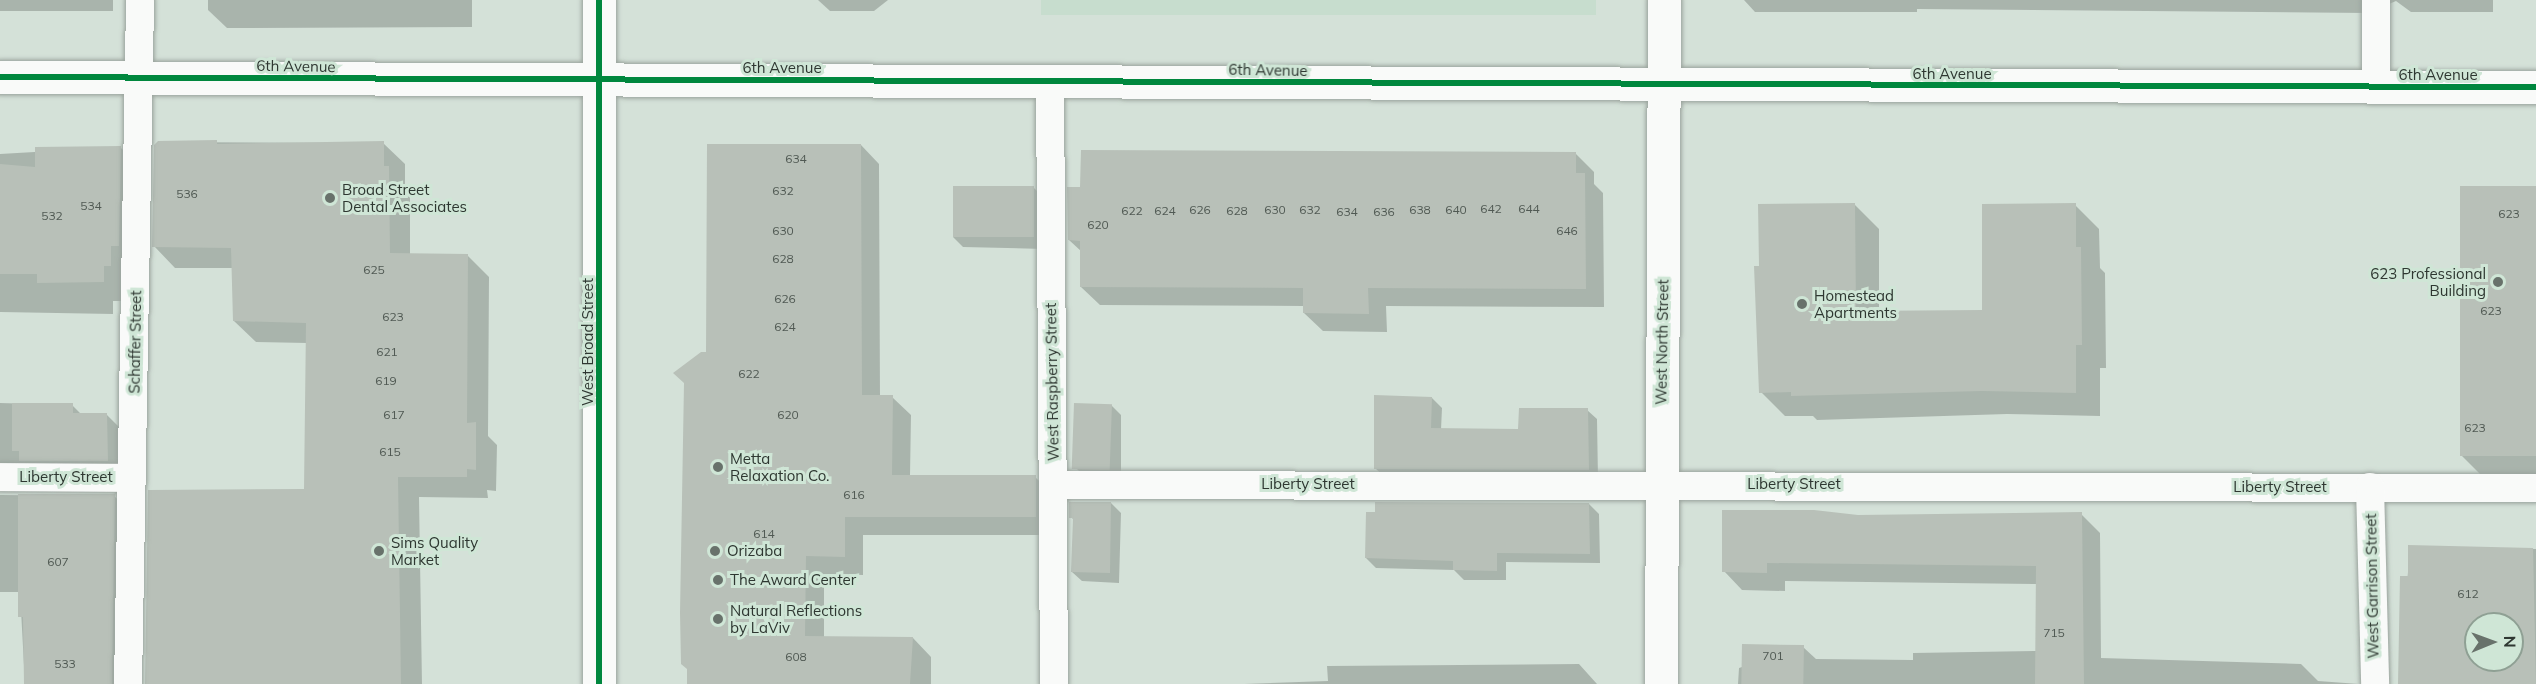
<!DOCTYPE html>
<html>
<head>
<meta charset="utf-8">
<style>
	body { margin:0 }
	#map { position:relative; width:2536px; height:684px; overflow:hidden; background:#d4e1d8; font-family:Mulish,sans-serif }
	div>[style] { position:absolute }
	.built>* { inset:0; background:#c7ddce; transform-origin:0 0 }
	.shadow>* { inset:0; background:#0003; transform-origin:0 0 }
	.building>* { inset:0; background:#b8c0b8; transform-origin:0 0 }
	.roads { filter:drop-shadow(0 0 2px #9aa39d) drop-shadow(0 0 2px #9aa39d) }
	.service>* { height:28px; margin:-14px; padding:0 14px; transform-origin:14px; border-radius:14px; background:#f9faf9 }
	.minor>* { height:33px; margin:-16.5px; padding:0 16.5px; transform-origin:16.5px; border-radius:16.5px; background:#f9faf9 }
	.primary>* { height:33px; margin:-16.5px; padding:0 16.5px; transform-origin:16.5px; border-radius:16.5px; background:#f9faf9 }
	.cycleway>* { height:6px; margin:-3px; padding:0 3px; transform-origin:3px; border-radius:3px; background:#00873e }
	.dots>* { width:16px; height:16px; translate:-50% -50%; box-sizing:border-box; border:3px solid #cfe6d6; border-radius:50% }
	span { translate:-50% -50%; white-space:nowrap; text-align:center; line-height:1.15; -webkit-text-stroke:6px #cfe6d6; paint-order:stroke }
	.number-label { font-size:12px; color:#505953 }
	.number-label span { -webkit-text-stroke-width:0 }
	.street-label { font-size:15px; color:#2e3731 }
	.poi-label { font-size:15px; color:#2e3731 }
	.left { translate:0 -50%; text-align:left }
	.right { translate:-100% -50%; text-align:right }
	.north { position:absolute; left:2464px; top:612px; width:60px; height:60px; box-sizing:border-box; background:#cfe6d6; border:2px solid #8fa094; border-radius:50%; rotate:89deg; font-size:16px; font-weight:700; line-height:24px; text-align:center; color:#2e3731 }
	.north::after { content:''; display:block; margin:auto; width:21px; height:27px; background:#68726b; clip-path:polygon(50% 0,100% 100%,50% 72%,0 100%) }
</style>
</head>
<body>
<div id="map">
	<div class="built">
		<i style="left:1041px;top:0;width:555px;height:15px"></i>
	</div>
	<div class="shadow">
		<i style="left:0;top:0;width:113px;height:11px"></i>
		<i style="clip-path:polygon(208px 0,472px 0,472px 27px,227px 28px,208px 10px)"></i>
		<i style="clip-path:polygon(818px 0,888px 0,874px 11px,830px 11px)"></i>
		<i style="clip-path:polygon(1744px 0,2493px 0,2493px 12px,2411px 12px,2396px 1px,2368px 13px,1917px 9px,1917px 12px,1755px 12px)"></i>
		<i style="clip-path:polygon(158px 142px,383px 143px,405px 164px,405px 184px,410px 189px,410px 255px,468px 256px,489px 277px,488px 436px,497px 445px,496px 491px,487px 490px,488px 498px,419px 497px,422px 684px,145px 684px,305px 490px,307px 343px,256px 342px,234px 321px,233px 268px,175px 268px,154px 246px)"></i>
		<i style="clip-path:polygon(861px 145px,879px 164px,880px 397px,892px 397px,911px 415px,910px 476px,1035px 477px,1054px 495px,1054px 535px,863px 535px,863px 575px,824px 574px,824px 638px,913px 638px,931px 657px,931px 684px,688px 684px,708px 353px)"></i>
		<i style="clip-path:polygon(120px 147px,139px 166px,122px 301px,113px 301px,113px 314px,0 312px,0 154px)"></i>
		<i style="clip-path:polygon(1575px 153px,1594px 172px,1594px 184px,1603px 193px,1604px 307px,1386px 306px,1387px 332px,1323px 331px,1304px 313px,1304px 306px,1100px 305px,1081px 287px,1082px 252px,1069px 240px)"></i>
		<i style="clip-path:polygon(1034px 188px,1044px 198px,1044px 249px,963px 247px,953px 237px)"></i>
		<i style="clip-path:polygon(2536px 188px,2536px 484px,2490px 484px,2462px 456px)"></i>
		<i style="clip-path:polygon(1854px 204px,1879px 229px,1879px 312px,1984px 311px,2075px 205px,2099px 229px,2100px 268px,2105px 273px,2106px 368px,2100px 368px,2100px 416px,2007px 414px,1817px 420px,1813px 416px,1785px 416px,1761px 392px,1760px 267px)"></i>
		<i style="clip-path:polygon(1432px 398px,1442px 408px,1441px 430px,1519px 431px,1587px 410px,1597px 419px,1598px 479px,1386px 478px,1376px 469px)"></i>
		<i style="clip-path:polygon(0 403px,72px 405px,82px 415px,106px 414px,121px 429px,121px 475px,0 484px)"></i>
		<i style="clip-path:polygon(1111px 405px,1121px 415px,1121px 478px,1086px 478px,1076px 468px)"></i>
		<i style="clip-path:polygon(0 495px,114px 496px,129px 510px,126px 684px,25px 684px,20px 592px,0 592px)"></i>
		<i style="clip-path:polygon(1111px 503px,1121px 513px,1119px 583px,1082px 581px,1072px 572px,1074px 520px,1071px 517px)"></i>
		<i style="clip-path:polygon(1589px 504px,1599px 514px,1600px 563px,1506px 562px,1506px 580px,1464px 580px,1454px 570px,1376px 568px,1366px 558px)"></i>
		<i style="clip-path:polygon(2081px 514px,2100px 533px,2101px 658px,2301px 664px,2318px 681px,2359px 684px,1738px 684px,1739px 668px,1803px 647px,1816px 659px,1913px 660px,1913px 653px,2037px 651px,2037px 584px,1785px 581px,1785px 591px,1742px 590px,1724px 571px,1858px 516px)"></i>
		<i style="clip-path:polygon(evenodd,2410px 547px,2536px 549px,2536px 684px,2393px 684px,2399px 684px,2410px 547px,2476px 624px,2512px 624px,2512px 660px,2476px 660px,2476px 624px)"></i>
		<i style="clip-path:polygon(1579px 664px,1597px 684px,1244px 684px,1328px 681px,1327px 666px)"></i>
	</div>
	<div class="building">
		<i style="clip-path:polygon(217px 140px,217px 144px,384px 141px,384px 166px,389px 166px,390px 253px,468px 254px,467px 423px,476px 422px,476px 470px,467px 469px,467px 477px,398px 477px,401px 684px,145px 684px,148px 490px,304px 489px,306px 323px,233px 321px,231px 248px,152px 247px,154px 145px,158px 141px)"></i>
		<i style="clip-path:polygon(707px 144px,861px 144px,862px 395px,893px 395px,892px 475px,1036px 475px,1036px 517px,845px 517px,845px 557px,806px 556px,805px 636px,913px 637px,910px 684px,687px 684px,687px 669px,681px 664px,680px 613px,684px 383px,673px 373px,701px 352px,706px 352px)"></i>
		<i style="clip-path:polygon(121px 146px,119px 246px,111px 246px,111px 266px,104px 266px,104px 282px,37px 283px,37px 274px,0 274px,0 164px,35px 167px,35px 147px)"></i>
		<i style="clip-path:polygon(1081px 150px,1576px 152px,1576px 173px,1585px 173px,1586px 289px,1368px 288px,1369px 314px,1303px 313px,1303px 288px,1080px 287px,1080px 241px,1068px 240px,1067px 187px,1080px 187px)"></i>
		<i style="left:953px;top:186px;width:81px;height:51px"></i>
		<i style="left:2460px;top:186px;width:76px;height:270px"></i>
		<i style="clip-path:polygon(1855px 203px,1856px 311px,1982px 310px,1982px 204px,2076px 203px,2076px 247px,2081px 247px,2082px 345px,2076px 345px,2076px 393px,1982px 391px,1791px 396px,1791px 392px,1759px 393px,1754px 266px,1759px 266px,1758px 204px)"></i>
		<i style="clip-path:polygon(1374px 395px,1432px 397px,1431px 428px,1518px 429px,1519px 408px,1588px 408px,1589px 470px,1374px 469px)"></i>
		<i style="clip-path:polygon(12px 403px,73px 403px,73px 413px,107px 413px,108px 461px,19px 461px,19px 451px,12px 451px)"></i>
		<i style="left:1074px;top:403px;width:38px;height:66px;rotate:2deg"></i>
		<i style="clip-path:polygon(18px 494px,115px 494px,112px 684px,24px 684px,23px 617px,18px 617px)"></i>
		<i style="clip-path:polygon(1069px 502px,1111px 502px,1110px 573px,1071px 572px,1073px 518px,1069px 518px)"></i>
		<i style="clip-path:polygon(1375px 502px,1589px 503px,1590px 554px,1497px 553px,1497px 571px,1453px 570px,1453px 561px,1365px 558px,1366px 512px,1375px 512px)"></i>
		<i style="clip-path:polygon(1722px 510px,1814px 510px,1858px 515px,2082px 512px,2084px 684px,2035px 684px,2036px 566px,1767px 563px,1767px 573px,1722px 572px)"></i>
		<i style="clip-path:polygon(evenodd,2408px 545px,2533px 548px,2536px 684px,2398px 684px,2400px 576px,2408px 576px,2408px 545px,2476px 624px,2512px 624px,2512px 660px,2476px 660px,2476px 624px)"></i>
		<i style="left:1742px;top:644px;width:62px;height:40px;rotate:1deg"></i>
	</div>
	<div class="roads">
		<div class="service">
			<i style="left:2376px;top:0;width:87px;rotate:90deg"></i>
			<i style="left:1050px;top:80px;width:604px;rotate:89.62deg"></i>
			<i style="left:0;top:477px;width:132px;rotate:0.4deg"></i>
			<i style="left:1053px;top:485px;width:1483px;rotate:0.12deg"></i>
			<i style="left:2370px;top:487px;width:197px;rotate:88.5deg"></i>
			<i style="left:128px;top:684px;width:684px;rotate:-88.99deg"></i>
		</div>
		<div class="minor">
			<i style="left:0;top:77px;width:2536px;rotate:0.23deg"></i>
			<i style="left:1661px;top:684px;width:684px;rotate:-89.75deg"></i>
		</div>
		<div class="primary">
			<i style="left:599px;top:684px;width:684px;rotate:-90deg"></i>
		</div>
	</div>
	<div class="cycleway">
		<i style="left:0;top:77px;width:2536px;rotate:0.23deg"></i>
		<i style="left:599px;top:684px;width:684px;rotate:-90deg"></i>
	</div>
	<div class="dots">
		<i style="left:330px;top:198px;background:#68726b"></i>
		<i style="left:2498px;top:282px;background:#68726b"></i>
		<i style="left:1802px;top:304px;background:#68726b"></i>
		<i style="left:718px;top:467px;background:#68726b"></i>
		<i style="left:379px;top:551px;background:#68726b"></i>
		<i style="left:715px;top:551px;background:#68726b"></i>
		<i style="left:718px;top:580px;background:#68726b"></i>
		<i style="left:718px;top:619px;background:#68726b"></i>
	</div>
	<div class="number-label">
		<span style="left:796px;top:159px">634</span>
		<span style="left:783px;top:191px">632</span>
		<span style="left:187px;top:194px">536</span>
		<span style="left:91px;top:206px">534</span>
		<span style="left:1491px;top:209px">642</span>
		<span style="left:1529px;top:209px">644</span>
		<span style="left:1200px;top:210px">626</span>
		<span style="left:1275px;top:210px">630</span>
		<span style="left:1310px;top:210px">632</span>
		<span style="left:1420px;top:210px">638</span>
		<span style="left:1456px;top:210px">640</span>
		<span style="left:1132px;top:211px">622</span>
		<span style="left:1165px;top:211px">624</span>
		<span style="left:1237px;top:211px">628</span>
		<span style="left:1347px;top:212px">634</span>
		<span style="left:1384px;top:212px">636</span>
		<span style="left:2509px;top:214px">623</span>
		<span style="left:52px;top:216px">532</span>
		<span style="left:1098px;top:225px">620</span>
		<span style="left:783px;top:231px">630</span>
		<span style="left:1567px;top:231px">646</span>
		<span style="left:783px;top:259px">628</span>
		<span style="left:374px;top:270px">625</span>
		<span style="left:785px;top:299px">626</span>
		<span style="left:2491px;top:311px">623</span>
		<span style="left:393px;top:317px">623</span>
		<span style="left:785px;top:327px">624</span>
		<span style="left:387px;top:352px">621</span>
		<span style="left:749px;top:374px">622</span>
		<span style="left:386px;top:381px">619</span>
		<span style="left:394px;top:415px">617</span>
		<span style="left:788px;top:415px">620</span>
		<span style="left:2475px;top:428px">623</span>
		<span style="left:390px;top:452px">615</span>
		<span style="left:854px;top:495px">616</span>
		<span style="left:764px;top:534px">614</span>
		<span style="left:58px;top:562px">607</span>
		<span style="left:2468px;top:594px">612</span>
		<span style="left:2054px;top:633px">715</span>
		<span style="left:1773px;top:656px">701</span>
		<span style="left:796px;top:657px">608</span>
		<span style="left:65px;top:664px">533</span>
	</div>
	<div class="street-label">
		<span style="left:296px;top:66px;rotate:1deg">6th Avenue</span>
		<span style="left:782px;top:68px">6th Avenue</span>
		<span style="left:1268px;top:70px;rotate:1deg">6th Avenue</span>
		<span style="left:1952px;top:74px">6th Avenue</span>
		<span style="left:2438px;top:75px">6th Avenue</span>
		<span style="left:135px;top:342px;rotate:-89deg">Schaffer Street</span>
		<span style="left:588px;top:342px;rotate:-90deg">West Broad Street</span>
		<span style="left:1662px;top:342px;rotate:-89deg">West North Street</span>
		<span style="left:1052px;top:382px;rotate:-91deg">West Raspberry Street</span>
		<span style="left:66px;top:477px">Liberty Street</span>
		<span style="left:1308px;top:484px">Liberty Street</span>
		<span style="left:1794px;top:484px">Liberty Street</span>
		<span style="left:2280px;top:487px">Liberty Street</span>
		<span style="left:2372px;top:586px;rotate:-91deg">West Garrison Street</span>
	</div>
	<div class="poi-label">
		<span class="left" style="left:342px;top:198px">Broad Street<br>Dental Associates</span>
		<span class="right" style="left:2486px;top:282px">623 Professional<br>Building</span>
		<span class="left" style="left:1814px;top:304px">Homestead<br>Apartments</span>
		<span class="left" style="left:730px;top:467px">Metta<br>Relaxation Co.</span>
		<span class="left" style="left:391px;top:551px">Sims Quality<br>Market</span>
		<span class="left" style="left:727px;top:551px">Orizaba</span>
		<span class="left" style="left:730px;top:580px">The Award Center</span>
		<span class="left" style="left:730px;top:619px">Natural Reflections<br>by LaViv</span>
	</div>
	<div class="north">N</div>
</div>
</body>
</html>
